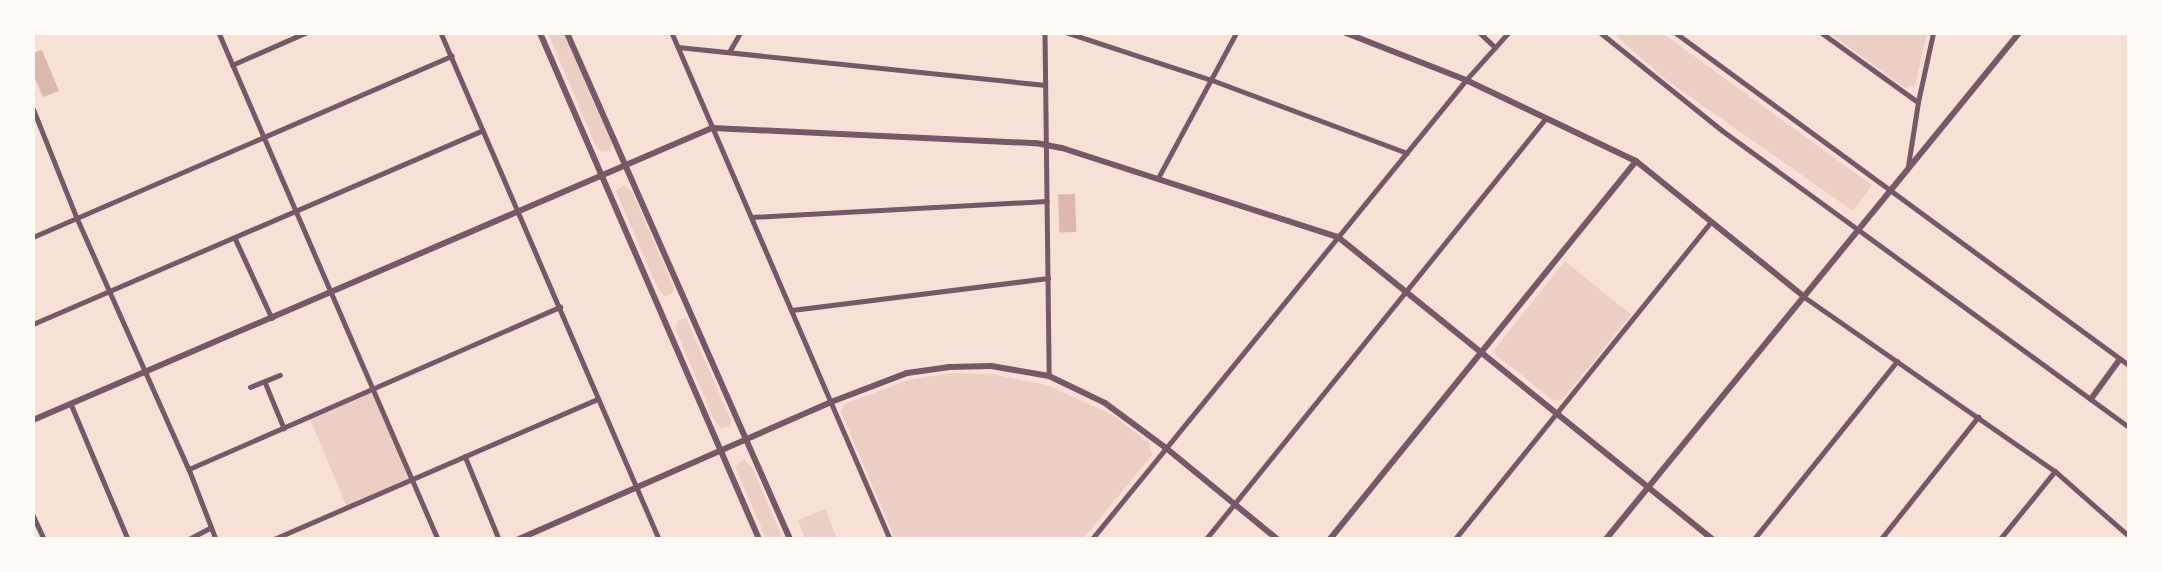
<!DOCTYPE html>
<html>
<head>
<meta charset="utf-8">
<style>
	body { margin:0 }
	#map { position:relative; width:2162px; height:572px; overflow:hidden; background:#f7e1d7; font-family:Roboto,sans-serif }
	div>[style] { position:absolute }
	.green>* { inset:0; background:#ebcfc5; transform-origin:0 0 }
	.water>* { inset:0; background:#dcb8b0; transform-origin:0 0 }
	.minor>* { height:4.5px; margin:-2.25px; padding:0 2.25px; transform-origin:2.25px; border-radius:2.25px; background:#755966 }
	.tertiary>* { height:6px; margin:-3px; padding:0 3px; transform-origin:3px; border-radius:3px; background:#755966 }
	span { translate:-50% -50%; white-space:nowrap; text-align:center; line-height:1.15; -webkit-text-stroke:7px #fffaf5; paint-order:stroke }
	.frame { position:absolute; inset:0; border:35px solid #fffaf5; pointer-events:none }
</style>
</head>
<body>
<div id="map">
	<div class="green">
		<i style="clip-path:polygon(548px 33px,563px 33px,612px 144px,610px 151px,601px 152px,595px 144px)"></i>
		<i style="clip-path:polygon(1613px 33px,1662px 33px,1872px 185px,1853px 211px,1666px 80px)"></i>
		<i style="clip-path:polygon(1829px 33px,1927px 33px,1915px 86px,1905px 88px)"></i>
		<i style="clip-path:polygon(624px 185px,632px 192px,674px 288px,672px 294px,664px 296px,657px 287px,616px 191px)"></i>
		<i style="clip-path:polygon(1565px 261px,1631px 315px,1562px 400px,1554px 401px,1496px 355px,1495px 349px)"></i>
		<i style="clip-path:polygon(686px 318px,731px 420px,729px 426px,721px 428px,714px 420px,675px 328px,678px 320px)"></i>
		<i style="clip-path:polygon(951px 373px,991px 374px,1047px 385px,1113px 415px,1149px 443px,1152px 455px,1083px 539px,895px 539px,841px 412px,844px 404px,908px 380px)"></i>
		<i style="left:373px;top:389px;width:98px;height:70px;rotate:67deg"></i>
		<i style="clip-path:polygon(744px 459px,752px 467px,783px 539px,766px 539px,735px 466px)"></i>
		<i style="clip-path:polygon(825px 509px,837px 539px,805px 539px,798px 520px)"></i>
	</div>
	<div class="water">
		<i style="clip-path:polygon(42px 50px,59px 91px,43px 97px,33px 74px,33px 53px)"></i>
		<i style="left:1075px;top:194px;width:38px;height:17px;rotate:88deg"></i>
	</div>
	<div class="minor">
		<i style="left:219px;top:33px;width:551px;rotate:66.6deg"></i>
		<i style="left:441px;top:33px;width:551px;rotate:66.69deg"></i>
		<i style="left:672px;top:33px;width:551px;rotate:66.69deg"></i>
		<i style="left:1045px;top:33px;width:343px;rotate:89.3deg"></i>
		<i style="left:1068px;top:33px;width:151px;rotate:18.1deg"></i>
		<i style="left:1212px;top:80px;width:208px;rotate:20.5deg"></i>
		<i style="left:1480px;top:33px;width:21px;rotate:43deg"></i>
		<i style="left:1601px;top:33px;width:156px;rotate:38.8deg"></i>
		<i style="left:1723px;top:131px;width:502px;rotate:36.09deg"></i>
		<i style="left:1676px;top:33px;width:562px;rotate:36.24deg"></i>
		<i style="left:1822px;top:33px;width:118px;rotate:35.7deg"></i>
		<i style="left:678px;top:47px;width:369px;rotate:5.9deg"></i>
		<i style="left:729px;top:52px;width:22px;rotate:-60deg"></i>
		<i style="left:232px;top:65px;width:80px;rotate:-23.7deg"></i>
		<i style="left:33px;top:108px;width:118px;rotate:68.2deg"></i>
		<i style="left:77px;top:218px;width:275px;rotate:66deg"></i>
		<i style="left:189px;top:469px;width:75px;rotate:68.9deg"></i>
		<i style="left:1908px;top:166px;width:65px;rotate:-81.1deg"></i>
		<i style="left:1918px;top:102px;width:71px;rotate:-77.7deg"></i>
		<i style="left:1158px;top:178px;width:165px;rotate:-61.7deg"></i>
		<i style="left:751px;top:217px;width:296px;rotate:-3.1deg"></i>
		<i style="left:33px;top:237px;width:456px;rotate:-23.4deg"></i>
		<i style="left:235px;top:238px;width:88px;rotate:65.2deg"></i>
		<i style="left:1803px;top:296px;width:307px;rotate:34.8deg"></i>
		<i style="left:2055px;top:471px;width:98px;rotate:41.3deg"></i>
		<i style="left:792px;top:310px;width:258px;rotate:-7.1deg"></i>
		<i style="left:33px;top:324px;width:489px;rotate:-23.3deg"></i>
		<i style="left:265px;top:382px;width:50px;rotate:67.6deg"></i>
		<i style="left:250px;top:387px;width:32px;rotate:-22deg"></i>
		<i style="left:71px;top:404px;width:147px;rotate:67.1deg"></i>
		<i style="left:465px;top:456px;width:90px;rotate:67.7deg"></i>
		<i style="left:189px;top:469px;width:405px;rotate:-23.6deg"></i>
		<i style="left:33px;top:515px;width:26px;rotate:65deg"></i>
		<i style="left:189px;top:539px;width:24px;rotate:-28deg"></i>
		<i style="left:274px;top:539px;width:353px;rotate:-23.4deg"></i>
		<i style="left:1092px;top:539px;width:592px;rotate:-50.83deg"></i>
		<i style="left:1466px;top:80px;width:63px;rotate:-48.2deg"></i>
		<i style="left:1206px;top:539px;width:541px;rotate:-51.08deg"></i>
		<i style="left:1455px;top:539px;width:407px;rotate:-51.1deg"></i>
		<i style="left:1754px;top:539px;width:228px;rotate:-51.2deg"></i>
		<i style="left:1881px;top:539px;width:156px;rotate:-51.5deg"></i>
		<i style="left:2000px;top:539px;width:87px;rotate:-51deg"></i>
	</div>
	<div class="tertiary">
		<i style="left:540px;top:33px;width:551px;rotate:66.6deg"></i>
		<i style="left:567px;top:33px;width:553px;rotate:66.22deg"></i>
		<i style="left:1346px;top:33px;width:129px;rotate:21.4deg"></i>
		<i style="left:1466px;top:80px;width:188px;rotate:25.5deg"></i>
		<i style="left:1636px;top:161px;width:213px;rotate:38.9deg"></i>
		<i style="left:2091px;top:399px;width:49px;rotate:-54.1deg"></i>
		<i style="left:33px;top:420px;width:739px;rotate:-23.27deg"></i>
		<i style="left:712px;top:128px;width:324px;rotate:2.7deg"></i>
		<i style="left:1036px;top:143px;width:26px;rotate:11deg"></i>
		<i style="left:1062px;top:148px;width:290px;rotate:17.9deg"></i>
		<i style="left:1338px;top:237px;width:481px;rotate:38.9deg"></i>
		<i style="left:519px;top:539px;width:341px;rotate:-23.7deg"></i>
		<i style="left:831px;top:402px;width:81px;rotate:-20.9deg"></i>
		<i style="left:907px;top:373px;width:43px;rotate:-7.9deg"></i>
		<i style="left:950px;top:367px;width:41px;rotate:-1.4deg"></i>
		<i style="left:991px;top:366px;width:59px;rotate:9.8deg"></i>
		<i style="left:1049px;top:376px;width:62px;rotate:25.7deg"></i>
		<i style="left:1105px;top:403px;width:76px;rotate:36.4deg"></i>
		<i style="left:1166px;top:448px;width:144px;rotate:39.3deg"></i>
		<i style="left:1330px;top:539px;width:486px;rotate:-51deg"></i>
		<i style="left:1606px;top:539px;width:653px;rotate:-50.78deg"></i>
	</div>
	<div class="frame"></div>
</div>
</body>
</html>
